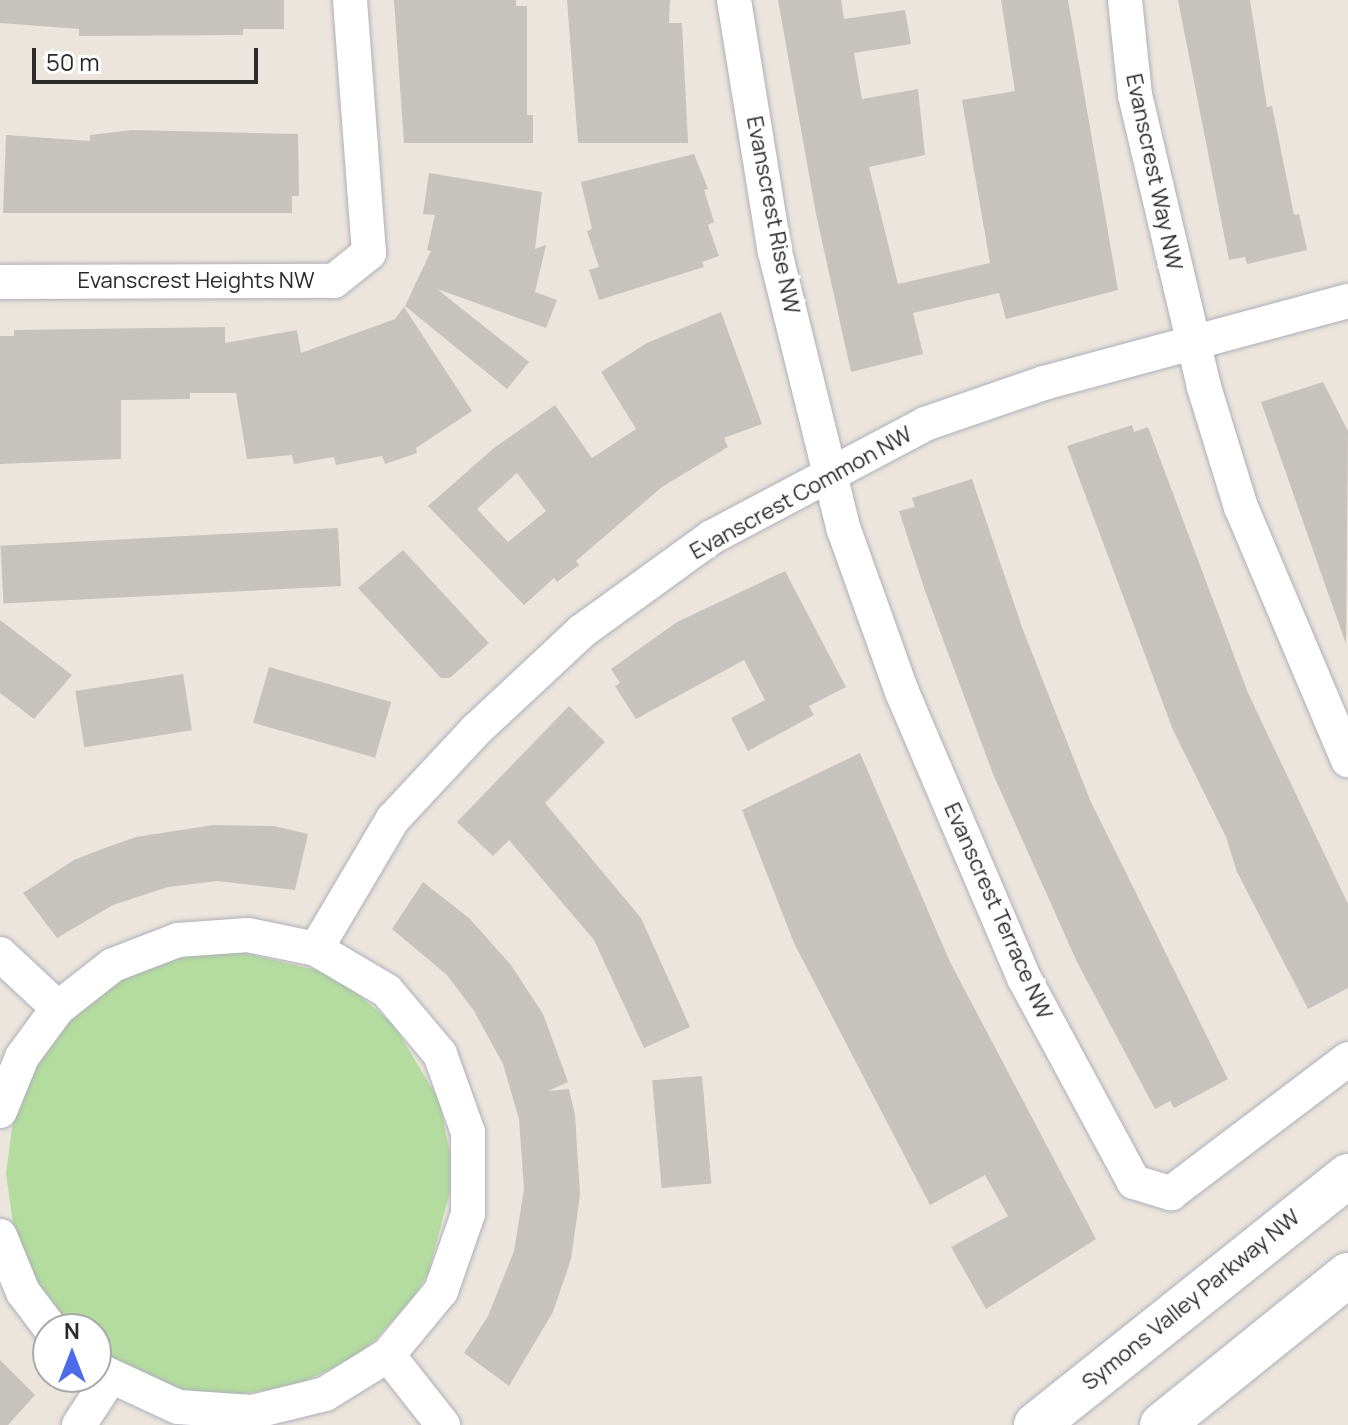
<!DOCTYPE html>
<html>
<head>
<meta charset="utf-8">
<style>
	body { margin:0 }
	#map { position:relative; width:1348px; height:1425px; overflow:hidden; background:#ebe5dd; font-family:Manrope,sans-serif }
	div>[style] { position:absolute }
	.green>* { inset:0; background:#b4dc9f }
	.building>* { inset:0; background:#c6c2bd; transform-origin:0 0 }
	.roads { filter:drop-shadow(0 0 2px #aeb0b9) drop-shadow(0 0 2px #aeb0b9) }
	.minor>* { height:34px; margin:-17px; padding:0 17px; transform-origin:17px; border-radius:17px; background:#fff }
	.secondary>* { height:44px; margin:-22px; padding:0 22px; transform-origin:22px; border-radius:22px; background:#fff }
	span { translate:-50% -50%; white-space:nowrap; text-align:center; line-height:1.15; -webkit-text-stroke:8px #fff; paint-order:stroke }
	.street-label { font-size:22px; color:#2a2a2a }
	.north { position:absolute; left:32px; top:1313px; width:80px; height:80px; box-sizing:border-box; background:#fff; border:2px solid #aaa; border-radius:50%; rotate:0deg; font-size:22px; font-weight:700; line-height:32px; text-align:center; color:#2a2a2a }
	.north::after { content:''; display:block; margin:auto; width:28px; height:36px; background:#4d6be8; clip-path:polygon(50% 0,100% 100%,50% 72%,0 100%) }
	.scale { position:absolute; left:32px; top:48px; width:226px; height:36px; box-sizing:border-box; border:4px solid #2a2a2a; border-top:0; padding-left:10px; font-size:24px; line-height:28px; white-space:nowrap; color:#2a2a2a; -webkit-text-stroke:6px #fff; paint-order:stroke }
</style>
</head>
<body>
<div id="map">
	<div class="green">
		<i style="clip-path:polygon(235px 951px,321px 971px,347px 985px,393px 1024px,439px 1100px,451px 1158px,451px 1188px,428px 1274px,412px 1299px,372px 1343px,348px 1361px,294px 1386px,235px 1395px,176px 1389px,121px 1367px,96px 1352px,96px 1329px,70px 1329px,37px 1286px,14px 1231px,6px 1173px,14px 1114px,37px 1061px,73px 1014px,121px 979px,176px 957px)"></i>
	</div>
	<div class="building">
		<i style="clip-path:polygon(0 0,284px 0,284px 29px,243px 29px,243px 35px,79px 36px,79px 29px,0 23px)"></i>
		<i style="clip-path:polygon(394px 0,516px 0,516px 6px,527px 6px,527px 115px,533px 115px,533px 143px,404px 143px)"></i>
		<i style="clip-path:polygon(567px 0,670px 0,669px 23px,682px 23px,688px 143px,578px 143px)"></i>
		<i style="clip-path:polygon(778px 0,841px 0,844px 19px,905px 10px,911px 44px,854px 53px,862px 99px,918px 89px,925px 155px,869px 167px,898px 284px,990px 263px,962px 100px,1015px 91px,1001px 0,1068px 0,1118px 290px,1006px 319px,999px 293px,913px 313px,923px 354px,851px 372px,816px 214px)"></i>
		<i style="clip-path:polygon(1178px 0,1250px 0,1267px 107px,1272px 106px,1294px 215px,1299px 214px,1307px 250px,1247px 264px,1245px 257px,1229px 260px)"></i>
		<i style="clip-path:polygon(132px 130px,298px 134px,299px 196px,292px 196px,292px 213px,3px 213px,6px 135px,90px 141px,90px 135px)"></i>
		<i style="clip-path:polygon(694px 154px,708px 189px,704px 190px,714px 222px,708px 225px,719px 256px,702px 262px,704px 267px,599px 300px,589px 270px,599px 267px,587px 231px,592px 229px,581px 182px)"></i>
		<i style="clip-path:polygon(429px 173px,542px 192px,535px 249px,546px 245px,535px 292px,557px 300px,546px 328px,437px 289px,529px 362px,507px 389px,405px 306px,431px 251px,427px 250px,435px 215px,423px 214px)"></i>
		<i style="clip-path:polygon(404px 307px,472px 411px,416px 448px,417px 453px,385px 464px,382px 456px,336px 465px,334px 457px,294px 464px,292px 455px,247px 459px,236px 393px,190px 393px,190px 399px,121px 400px,121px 459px,0 464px,0 336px,14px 336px,14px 330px,225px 327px,225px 343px,297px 330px,301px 353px,395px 319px)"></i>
		<i style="clip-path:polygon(evenodd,721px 312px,762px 424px,724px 438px,728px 447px,662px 487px,576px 561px,579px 565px,557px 582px,554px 578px,524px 605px,428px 506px,494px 448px,555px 405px,592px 458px,636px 429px,601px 372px,647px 343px,721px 312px,517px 473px,546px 511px,508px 542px,477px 509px,517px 473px)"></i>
		<i style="clip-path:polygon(1323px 382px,1348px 431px,1346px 644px,1261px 402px)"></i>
		<i style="clip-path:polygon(1132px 425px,1134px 432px,1148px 427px,1248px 693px,1348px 904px,1348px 988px,1308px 1009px,1237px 872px,1226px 837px,1173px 730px,1067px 446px)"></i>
		<i style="clip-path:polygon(972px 479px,1023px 630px,1090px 800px,1228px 1079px,1174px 1108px,1170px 1101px,1155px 1109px,1077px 962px,993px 774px,925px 591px,899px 511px,915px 507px,912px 498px)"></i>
		<i style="left:338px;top:528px;width:58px;height:338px;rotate:87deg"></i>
		<i style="clip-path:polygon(403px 550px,489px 643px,450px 678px,441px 678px,358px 588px)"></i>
		<i style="clip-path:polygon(785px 571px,846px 687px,809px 706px,814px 715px,748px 751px,731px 718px,765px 700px,744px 660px,636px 719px,615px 686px,620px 683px,611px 669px,677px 622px)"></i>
		<i style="clip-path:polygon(0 620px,72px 675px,34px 719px,0 693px)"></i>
		<i style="left:269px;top:667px;width:127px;height:58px;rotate:16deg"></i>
		<i style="left:183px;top:674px;width:57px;height:109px;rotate:81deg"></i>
		<i style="clip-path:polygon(569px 706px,605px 742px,545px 803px,641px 918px,690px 1027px,644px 1048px,594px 940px,509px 840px,493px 856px,457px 822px)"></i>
		<i style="clip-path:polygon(860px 753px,950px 962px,1096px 1239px,986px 1309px,951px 1247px,1008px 1216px,985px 1175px,930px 1205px,794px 943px,742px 810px)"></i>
		<i style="clip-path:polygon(213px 825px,274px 826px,308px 834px,295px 890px,217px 881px,168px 887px,113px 905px,57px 938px,23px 893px,74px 860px,102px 849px,136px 837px)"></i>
		<i style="clip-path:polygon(423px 882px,469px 918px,511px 965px,543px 1014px,568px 1082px,548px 1091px,569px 1089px,575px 1115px,580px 1195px,571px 1259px,553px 1312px,509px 1386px,464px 1353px,488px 1316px,514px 1251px,524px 1189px,519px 1119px,503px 1064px,474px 1011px,447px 975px,392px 929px)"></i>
		<i style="left:702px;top:1076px;width:108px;height:50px;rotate:85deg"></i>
		<i style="clip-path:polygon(0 1360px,35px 1395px,8px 1425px,0 1425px)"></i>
	</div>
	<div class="roads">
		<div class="minor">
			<i style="left:734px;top:0;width:255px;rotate:80.8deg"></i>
			<i style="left:775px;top:252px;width:286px;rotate:76.1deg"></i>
			<i style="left:844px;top:530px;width:172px;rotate:70.3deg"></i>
			<i style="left:902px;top:692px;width:311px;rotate:66.9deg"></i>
			<i style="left:1024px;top:978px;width:232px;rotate:61.7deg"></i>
			<i style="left:1134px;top:1182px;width:39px;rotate:17deg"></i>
			<i style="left:1171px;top:1193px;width:222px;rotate:-37.1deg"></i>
			<i style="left:1125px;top:0;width:96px;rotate:84deg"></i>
			<i style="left:1135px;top:95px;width:300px;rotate:76.7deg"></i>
			<i style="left:1204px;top:387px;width:126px;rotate:72.9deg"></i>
			<i style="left:1241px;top:507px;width:275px;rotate:67.1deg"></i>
			<i style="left:0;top:282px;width:334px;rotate:-0.2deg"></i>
			<i style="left:334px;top:281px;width:45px;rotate:-38.7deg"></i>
			<i style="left:369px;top:253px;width:254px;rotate:-94.3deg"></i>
			<i style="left:316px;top:949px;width:151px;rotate:-59.4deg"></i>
			<i style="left:393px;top:819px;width:122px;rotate:-47deg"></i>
			<i style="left:476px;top:730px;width:145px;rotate:-43deg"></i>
			<i style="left:582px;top:631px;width:160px;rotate:-35.9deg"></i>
			<i style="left:712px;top:537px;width:241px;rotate:-27.9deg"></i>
			<i style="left:925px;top:424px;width:126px;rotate:-19deg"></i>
			<i style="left:1044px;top:383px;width:315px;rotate:-15.1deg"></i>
			<i style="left:0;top:954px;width:79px;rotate:43deg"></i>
			<i style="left:0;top:1111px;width:58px;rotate:-67.8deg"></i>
			<i style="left:22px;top:1057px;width:61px;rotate:-53.7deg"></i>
			<i style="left:58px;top:1008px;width:70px;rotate:-38deg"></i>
			<i style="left:113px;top:965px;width:70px;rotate:-21deg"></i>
			<i style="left:178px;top:940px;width:70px;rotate:-4.1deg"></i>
			<i style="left:248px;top:935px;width:69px;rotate:11.6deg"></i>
			<i style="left:316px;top:949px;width:82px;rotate:30.6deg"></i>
			<i style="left:387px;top:991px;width:82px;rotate:49.9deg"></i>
			<i style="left:440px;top:1054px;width:83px;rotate:70.3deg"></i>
			<i style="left:468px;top:1132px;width:82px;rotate:90deg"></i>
			<i style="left:468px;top:1214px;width:82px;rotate:109.3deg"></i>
			<i style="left:441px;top:1291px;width:83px;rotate:129.6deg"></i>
			<i style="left:388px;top:1355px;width:74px;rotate:148.2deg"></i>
			<i style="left:325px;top:1394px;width:75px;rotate:166.1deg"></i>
			<i style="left:252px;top:1412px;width:74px;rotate:-176.1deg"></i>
			<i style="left:178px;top:1407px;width:90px;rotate:-155.1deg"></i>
			<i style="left:0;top:1236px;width:61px;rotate:67.7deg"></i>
			<i style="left:23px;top:1292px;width:46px;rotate:52.9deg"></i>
			<i style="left:388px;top:1355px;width:89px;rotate:51.8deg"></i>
			<i style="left:79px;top:1425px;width:55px;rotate:-56.9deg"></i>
		</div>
		<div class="secondary">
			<i style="left:1036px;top:1425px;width:399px;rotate:-38.6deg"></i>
			<i style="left:1162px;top:1425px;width:239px;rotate:-38.9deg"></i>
		</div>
	</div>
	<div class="street-label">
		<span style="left:1154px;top:172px;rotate:78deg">Evanscrest Way NW</span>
		<span style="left:773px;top:215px;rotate:79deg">Evanscrest Rise NW</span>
		<span style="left:196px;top:281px">Evanscrest Heights NW</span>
		<span style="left:801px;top:493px;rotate:-29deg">Evanscrest Common NW</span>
		<span style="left:998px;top:911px;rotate:66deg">Evanscrest Terrace NW</span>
		<span style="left:1191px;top:1300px;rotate:-39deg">Symons Valley Parkway NW</span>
	</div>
	<div class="north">N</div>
	<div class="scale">50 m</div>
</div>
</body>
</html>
